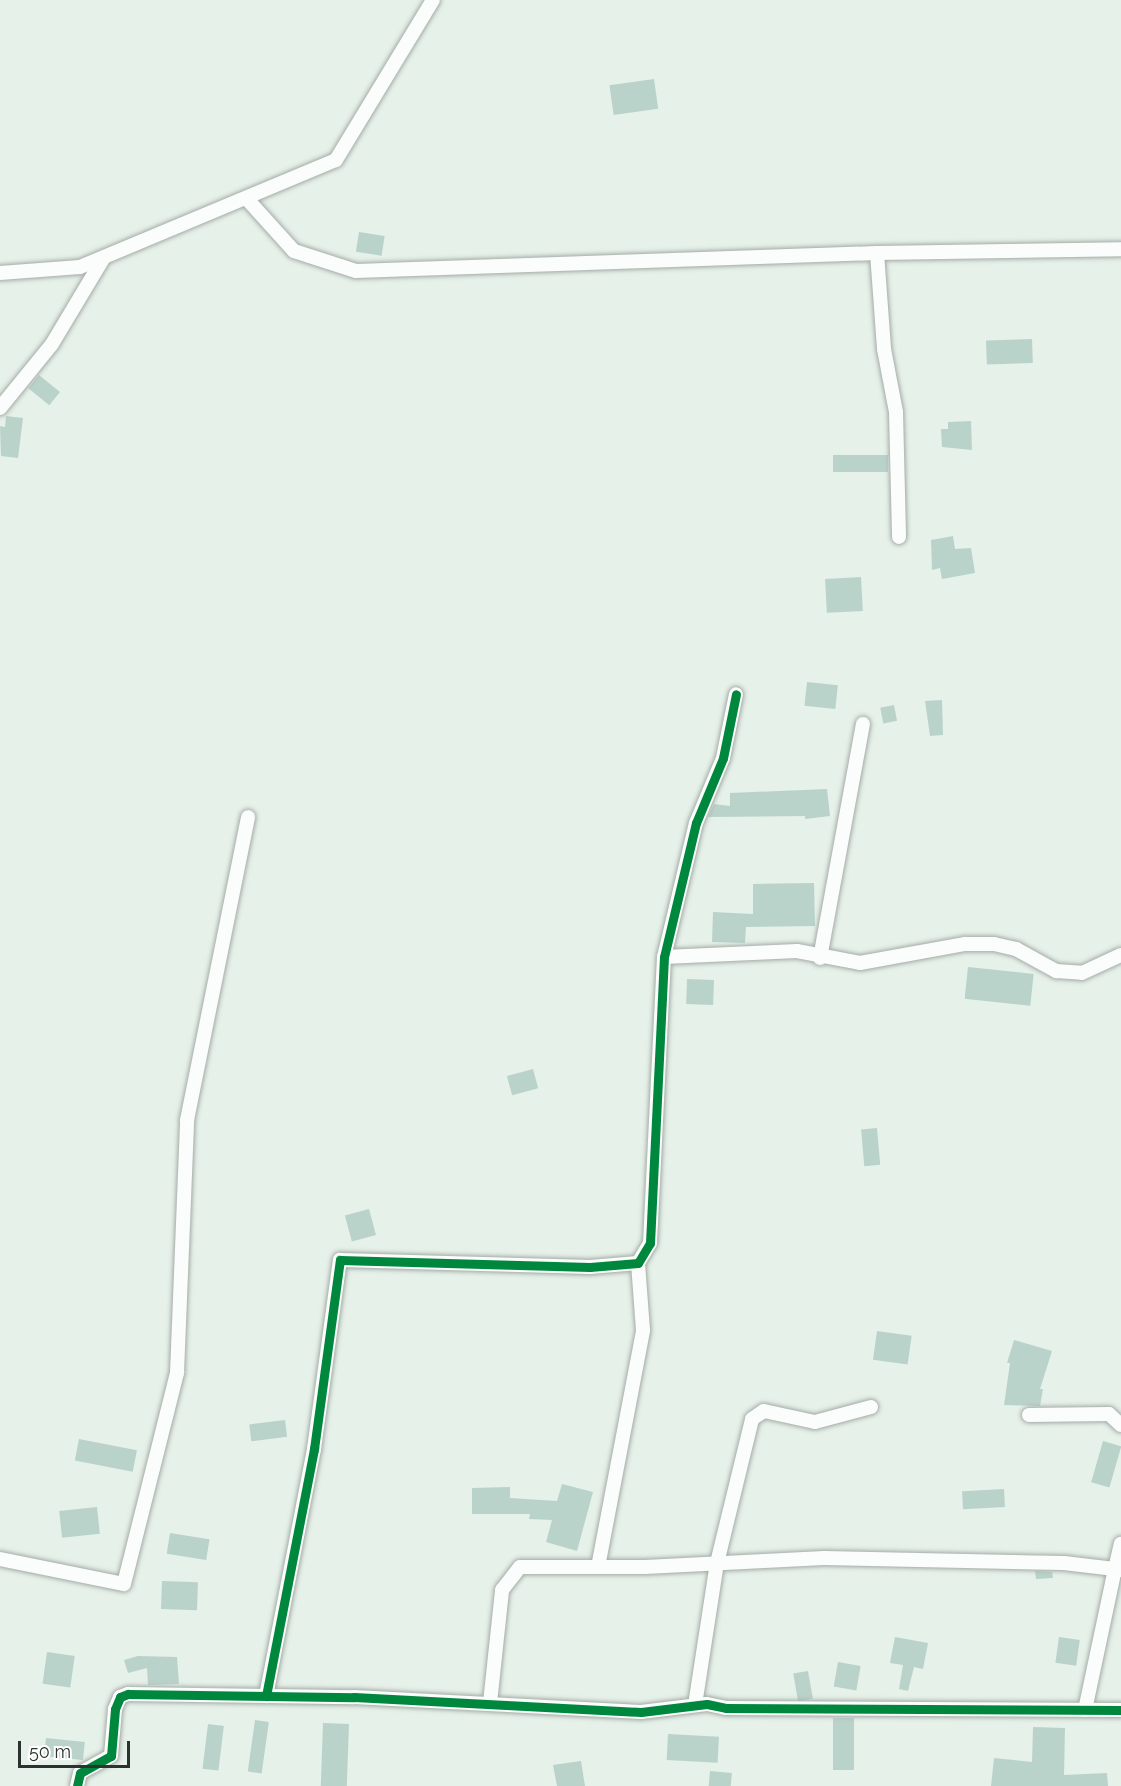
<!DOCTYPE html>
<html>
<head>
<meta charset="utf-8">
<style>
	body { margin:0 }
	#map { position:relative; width:1121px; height:1786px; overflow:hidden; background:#e6f1e9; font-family:Raleway,sans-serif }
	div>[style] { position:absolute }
	.building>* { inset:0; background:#b9d3cb; transform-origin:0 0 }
	.roads { filter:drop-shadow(0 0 2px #a4aca6) drop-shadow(0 0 2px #a4aca6) }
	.street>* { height:14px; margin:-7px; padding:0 7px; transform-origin:7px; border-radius:7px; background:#fbfdfc }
	.cycleway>* { height:9px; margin:-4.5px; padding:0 4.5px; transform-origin:4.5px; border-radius:4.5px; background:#00873e }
	span { translate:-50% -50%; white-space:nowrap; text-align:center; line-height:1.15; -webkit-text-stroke:6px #fff; paint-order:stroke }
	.scale { position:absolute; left:18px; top:1741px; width:112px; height:27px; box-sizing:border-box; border:3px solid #2b332e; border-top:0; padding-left:8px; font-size:18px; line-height:21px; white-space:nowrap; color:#2b332e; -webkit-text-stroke:4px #fff; paint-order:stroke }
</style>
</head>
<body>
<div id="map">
	<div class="building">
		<i style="left:654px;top:79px;width:30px;height:45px;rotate:82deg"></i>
		<i style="left:359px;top:232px;width:26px;height:20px;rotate:9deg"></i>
		<i style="left:1032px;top:339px;width:24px;height:46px;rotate:88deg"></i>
		<i style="left:39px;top:375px;width:27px;height:17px;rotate:39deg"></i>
		<i style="clip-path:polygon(6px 416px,23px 418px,18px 458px,1px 456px,0 426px,5px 427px)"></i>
		<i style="clip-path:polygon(971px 421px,972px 450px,942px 447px,941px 429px,948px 429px,948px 422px)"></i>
		<i style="left:888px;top:455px;width:17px;height:55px;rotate:90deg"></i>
		<i style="clip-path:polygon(953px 536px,955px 549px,971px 548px,975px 573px,942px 579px,940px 568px,932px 570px,931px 540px)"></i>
		<i style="left:861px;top:577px;width:34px;height:36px;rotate:87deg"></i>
		<i style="left:807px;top:682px;width:31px;height:24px;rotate:6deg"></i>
		<i style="clip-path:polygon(942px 700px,943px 735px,930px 736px,925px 701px)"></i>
		<i style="left:894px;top:705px;width:16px;height:14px;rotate:79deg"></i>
		<i style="clip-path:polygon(827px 789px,830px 816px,805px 819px,805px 816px,708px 817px,714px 804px,730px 806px,730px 793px)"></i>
		<i style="clip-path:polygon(814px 883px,815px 926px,746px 927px,745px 943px,712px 942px,713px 912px,753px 914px,753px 884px)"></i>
		<i style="left:968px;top:967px;width:66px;height:32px;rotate:6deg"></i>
		<i style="left:687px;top:979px;width:27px;height:25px;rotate:2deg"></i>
		<i style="left:533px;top:1069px;width:20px;height:27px;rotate:75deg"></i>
		<i style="left:877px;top:1128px;width:37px;height:16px;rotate:85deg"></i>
		<i style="left:369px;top:1209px;width:27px;height:25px;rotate:75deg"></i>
		<i style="left:877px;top:1331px;width:35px;height:29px;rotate:8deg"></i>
		<i style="clip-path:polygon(1014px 1340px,1052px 1351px,1040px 1389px,1043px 1389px,1040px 1406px,1004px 1405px,1010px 1363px,1007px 1363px)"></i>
		<i style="left:285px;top:1420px;width:17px;height:36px;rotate:83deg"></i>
		<i style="left:79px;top:1439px;width:59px;height:22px;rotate:11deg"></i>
		<i style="left:1103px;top:1441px;width:19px;height:43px;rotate:16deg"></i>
		<i style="clip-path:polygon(562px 1484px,593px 1492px,577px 1551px,546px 1542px,552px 1520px,529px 1519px,530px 1514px,472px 1514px,472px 1488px,510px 1487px,510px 1498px,557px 1501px)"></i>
		<i style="left:1004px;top:1489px;width:18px;height:42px;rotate:87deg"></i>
		<i style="left:97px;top:1507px;width:27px;height:38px;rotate:84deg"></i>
		<i style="left:170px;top:1533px;width:40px;height:21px;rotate:9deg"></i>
		<i style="clip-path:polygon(1035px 1571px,1052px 1572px,1053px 1578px,1036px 1579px)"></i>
		<i style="left:162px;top:1581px;width:36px;height:28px;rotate:2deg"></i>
		<i style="clip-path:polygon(895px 1637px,928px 1643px,923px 1669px,914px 1667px,908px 1691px,899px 1689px,903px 1665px,890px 1663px)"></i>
		<i style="left:1059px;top:1637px;width:21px;height:26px;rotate:8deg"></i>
		<i style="left:47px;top:1652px;width:28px;height:32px;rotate:8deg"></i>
		<i style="clip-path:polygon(138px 1656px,177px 1657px,179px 1684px,148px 1685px,147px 1668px,128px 1673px,124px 1660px)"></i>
		<i style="left:838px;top:1662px;width:23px;height:25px;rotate:10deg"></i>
		<i style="left:808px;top:1671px;width:28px;height:15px;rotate:80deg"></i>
		<i style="left:833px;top:1718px;width:21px;height:52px"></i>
		<i style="left:255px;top:1720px;width:14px;height:52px;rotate:8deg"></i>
		<i style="left:323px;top:1723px;width:26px;height:63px;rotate:2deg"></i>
		<i style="left:208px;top:1724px;width:16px;height:45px;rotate:7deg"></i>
		<i style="clip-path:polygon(1033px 1727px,1065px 1728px,1064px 1775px,1107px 1773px,1108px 1786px,991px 1786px,994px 1758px,1032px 1762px)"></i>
		<i style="left:668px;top:1734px;width:51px;height:26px;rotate:3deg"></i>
		<i style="left:46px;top:1738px;width:39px;height:18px;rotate:6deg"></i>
		<i style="clip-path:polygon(581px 1761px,585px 1786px,557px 1786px,553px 1765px)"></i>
		<i style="left:710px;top:1771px;width:22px;height:15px;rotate:5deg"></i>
	</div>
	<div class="roads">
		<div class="street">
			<i style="left:247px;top:199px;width:70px;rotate:47.9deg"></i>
			<i style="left:294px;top:251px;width:65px;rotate:17.9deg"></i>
			<i style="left:356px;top:271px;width:521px;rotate:-1.98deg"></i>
			<i style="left:877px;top:253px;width:244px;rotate:-0.9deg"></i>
			<i style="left:877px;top:253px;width:96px;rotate:85.8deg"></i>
			<i style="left:884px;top:349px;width:64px;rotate:79.2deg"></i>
			<i style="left:896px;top:412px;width:125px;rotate:88.6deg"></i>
			<i style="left:0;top:273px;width:80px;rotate:-4.3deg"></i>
			<i style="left:80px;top:267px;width:277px;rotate:-22.7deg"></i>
			<i style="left:336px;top:160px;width:187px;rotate:-58.8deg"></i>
			<i style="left:0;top:408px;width:82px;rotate:-50.9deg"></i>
			<i style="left:52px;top:344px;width:101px;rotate:-59.1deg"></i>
			<i style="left:664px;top:957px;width:133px;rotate:-2.6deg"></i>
			<i style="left:797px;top:951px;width:64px;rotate:10.8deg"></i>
			<i style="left:860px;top:963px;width:107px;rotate:-10.3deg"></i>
			<i style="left:965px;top:944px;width:29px"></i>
			<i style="left:994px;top:944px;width:23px;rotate:13deg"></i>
			<i style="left:1016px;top:949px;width:46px;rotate:28.8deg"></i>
			<i style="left:1056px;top:971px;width:26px;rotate:4deg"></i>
			<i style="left:1082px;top:973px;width:43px;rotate:-24.8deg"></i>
			<i style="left:820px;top:958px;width:238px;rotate:-79.6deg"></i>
			<i style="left:1029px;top:1415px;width:80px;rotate:-0.7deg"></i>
			<i style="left:1109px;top:1414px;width:16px;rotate:43deg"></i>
			<i style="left:0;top:1559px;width:126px;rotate:11.4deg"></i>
			<i style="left:124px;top:1584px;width:218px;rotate:-75.9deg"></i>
			<i style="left:177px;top:1373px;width:253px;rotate:-87.7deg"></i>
			<i style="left:187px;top:1120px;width:309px;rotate:-78.6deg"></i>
			<i style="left:598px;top:1567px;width:241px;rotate:-79.2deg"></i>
			<i style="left:643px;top:1330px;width:67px;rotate:-94.3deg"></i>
			<i style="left:266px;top:1696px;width:252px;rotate:-79deg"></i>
			<i style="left:314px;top:1449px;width:191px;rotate:-82.2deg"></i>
			<i style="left:340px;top:1260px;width:250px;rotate:1.6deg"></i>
			<i style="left:590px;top:1267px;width:48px;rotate:-4.8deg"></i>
			<i style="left:638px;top:1263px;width:23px;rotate:-59deg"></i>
			<i style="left:650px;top:1243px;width:286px;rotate:-87.2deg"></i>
			<i style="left:664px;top:957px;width:138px;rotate:-76.6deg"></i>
			<i style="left:696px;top:823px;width:70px;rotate:-67.4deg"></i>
			<i style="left:723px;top:758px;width:65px;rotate:-78.5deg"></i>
			<i style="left:490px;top:1703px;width:114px;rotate:-83.9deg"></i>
			<i style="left:502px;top:1590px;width:29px;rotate:-52deg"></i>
			<i style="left:520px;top:1567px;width:125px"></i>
			<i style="left:645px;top:1567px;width:179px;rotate:-2.9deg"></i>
			<i style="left:824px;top:1558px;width:240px;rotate:1.2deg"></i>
			<i style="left:1064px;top:1563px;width:51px;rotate:6.7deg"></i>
			<i style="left:1115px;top:1569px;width:26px;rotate:-77deg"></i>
			<i style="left:695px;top:1705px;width:144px;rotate:-81.2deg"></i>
			<i style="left:717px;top:1563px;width:148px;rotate:-76.3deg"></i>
			<i style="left:752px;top:1419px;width:14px;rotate:-34deg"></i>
			<i style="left:764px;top:1411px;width:52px;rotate:12.2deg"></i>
			<i style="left:815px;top:1422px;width:58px;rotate:-15deg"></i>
			<i style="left:1085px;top:1710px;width:144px;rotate:-78deg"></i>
			<i style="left:1115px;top:1569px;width:6px;rotate:9deg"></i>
			<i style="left:77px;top:1786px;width:13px;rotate:-77deg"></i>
			<i style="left:80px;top:1773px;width:35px;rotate:-29deg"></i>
			<i style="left:111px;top:1756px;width:47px;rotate:-85.1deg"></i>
			<i style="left:115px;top:1709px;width:13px;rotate:-67deg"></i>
			<i style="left:120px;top:1697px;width:9px;rotate:-21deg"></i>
			<i style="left:128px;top:1694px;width:226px;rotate:0.8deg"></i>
			<i style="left:354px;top:1697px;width:287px;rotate:3deg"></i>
			<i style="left:641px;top:1712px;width:66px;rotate:-6.9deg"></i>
			<i style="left:707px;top:1704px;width:19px;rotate:12deg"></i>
			<i style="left:726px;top:1708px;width:395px;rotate:0.3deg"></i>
		</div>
	</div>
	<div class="cycleway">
		<i style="left:266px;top:1696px;width:252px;rotate:-79deg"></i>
		<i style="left:314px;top:1449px;width:191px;rotate:-82.2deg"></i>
		<i style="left:340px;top:1260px;width:250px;rotate:1.6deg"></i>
		<i style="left:590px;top:1267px;width:48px;rotate:-4.8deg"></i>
		<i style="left:638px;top:1263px;width:23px;rotate:-59deg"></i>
		<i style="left:650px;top:1243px;width:286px;rotate:-87.2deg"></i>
		<i style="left:664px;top:957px;width:138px;rotate:-76.6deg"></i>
		<i style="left:696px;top:823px;width:70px;rotate:-67.4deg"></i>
		<i style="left:723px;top:758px;width:65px;rotate:-78.5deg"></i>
		<i style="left:77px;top:1786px;width:13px;rotate:-77deg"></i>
		<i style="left:80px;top:1773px;width:35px;rotate:-29deg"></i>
		<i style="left:111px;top:1756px;width:47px;rotate:-85.1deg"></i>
		<i style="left:115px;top:1709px;width:13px;rotate:-67deg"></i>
		<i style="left:120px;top:1697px;width:9px;rotate:-21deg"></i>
		<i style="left:128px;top:1694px;width:226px;rotate:0.8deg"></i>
		<i style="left:354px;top:1697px;width:287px;rotate:3deg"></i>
		<i style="left:641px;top:1712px;width:66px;rotate:-6.9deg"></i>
		<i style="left:707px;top:1704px;width:19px;rotate:12deg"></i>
		<i style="left:726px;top:1708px;width:395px;rotate:0.3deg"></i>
	</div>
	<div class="scale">50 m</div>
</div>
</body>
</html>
